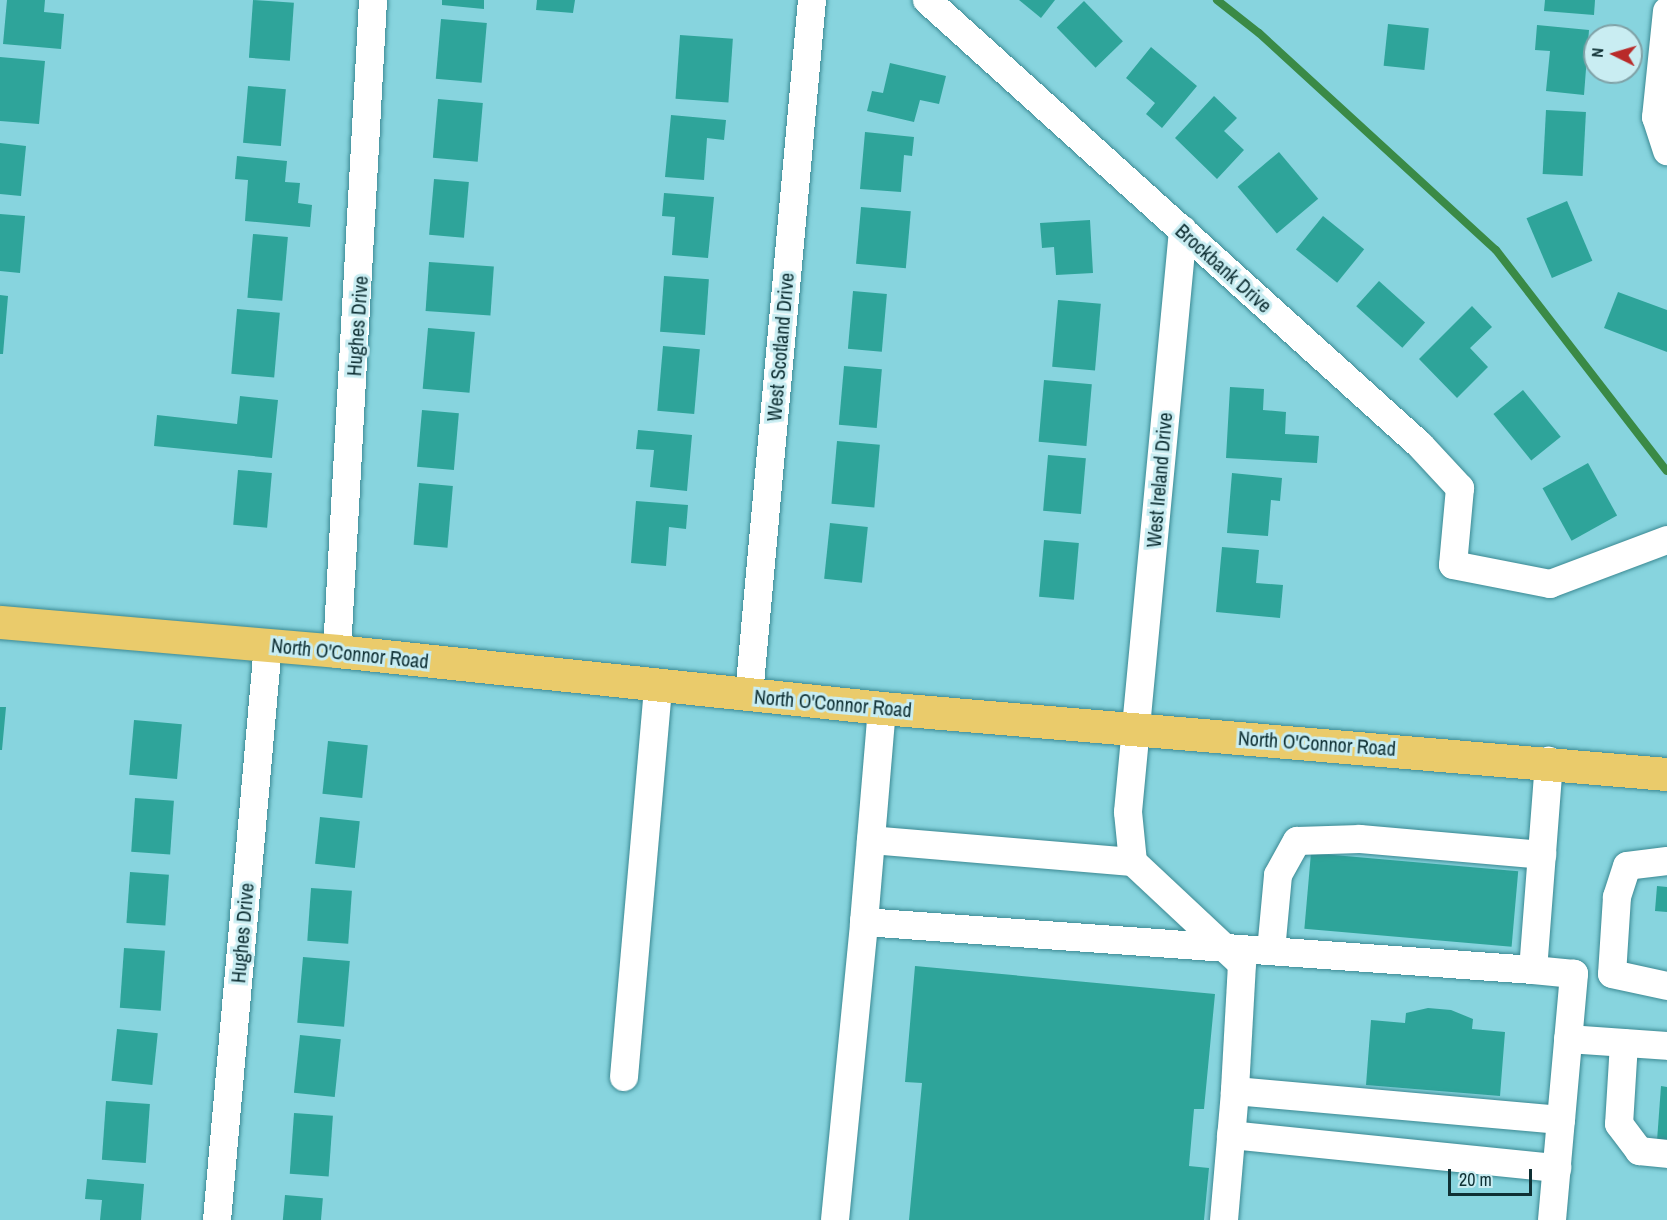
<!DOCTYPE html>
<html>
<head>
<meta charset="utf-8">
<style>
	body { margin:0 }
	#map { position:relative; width:1667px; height:1220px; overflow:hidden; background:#87d4de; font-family:"Archivo Narrow",sans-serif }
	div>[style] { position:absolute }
	.stream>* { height:8px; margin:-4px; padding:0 4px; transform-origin:4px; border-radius:4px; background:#3a8a46 }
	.building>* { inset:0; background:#2ea49a; transform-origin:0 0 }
	.roads { filter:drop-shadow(0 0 2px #3b8993) drop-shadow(0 0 2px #3b8993) }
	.minor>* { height:28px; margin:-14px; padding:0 14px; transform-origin:14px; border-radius:14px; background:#fff }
	.major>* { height:33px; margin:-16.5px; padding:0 16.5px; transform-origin:16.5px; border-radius:16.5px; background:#eacb6b }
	span { translate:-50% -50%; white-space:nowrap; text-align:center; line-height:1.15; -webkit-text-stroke:6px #c9edf2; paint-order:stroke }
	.street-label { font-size:20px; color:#0f3034 }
	.north { position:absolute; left:1583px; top:24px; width:60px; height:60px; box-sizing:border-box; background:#c9edf2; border:2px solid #7fa1a6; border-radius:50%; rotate:275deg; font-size:16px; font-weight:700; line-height:24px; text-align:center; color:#0f3034 }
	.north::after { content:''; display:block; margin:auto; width:21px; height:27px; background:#b92a29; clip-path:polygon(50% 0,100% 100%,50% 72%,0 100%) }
	.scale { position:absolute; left:1448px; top:1169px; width:84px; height:27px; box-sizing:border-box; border:3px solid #0f3034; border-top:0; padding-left:8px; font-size:18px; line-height:21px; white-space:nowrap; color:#0f3034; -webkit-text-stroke:4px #c9edf2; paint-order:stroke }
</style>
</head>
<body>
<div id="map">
	<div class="stream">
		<i style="left:1217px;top:0;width:53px;rotate:38.2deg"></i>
		<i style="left:1259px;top:33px;width:321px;rotate:42.5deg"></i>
		<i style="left:1496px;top:250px;width:279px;rotate:52.3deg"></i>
	</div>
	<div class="building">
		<i style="clip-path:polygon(7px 0,45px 0,44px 12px,64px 14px,61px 49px,3px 44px)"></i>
		<i style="left:253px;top:0;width:41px;height:58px;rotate:4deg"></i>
		<i style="clip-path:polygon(442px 0,484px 0,484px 9px,442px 5px)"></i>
		<i style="clip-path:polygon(537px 0,575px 0,573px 13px,536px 10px)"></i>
		<i style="clip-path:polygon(1019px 0,1055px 0,1041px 18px)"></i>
		<i style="clip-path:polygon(1545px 0,1595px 0,1594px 15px,1544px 11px)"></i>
		<i style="left:1084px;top:1px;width:56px;height:38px;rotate:46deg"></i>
		<i style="left:441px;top:19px;width:46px;height:60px;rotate:5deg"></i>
		<i style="left:1388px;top:24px;width:41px;height:42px;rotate:6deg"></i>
		<i style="clip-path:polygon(1537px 25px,1589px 30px,1584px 95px,1546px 91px,1550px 51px,1535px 50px)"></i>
		<i style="left:680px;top:35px;width:53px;height:64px;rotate:4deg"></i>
		<i style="clip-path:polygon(1151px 47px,1197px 86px,1162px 128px,1146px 114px,1155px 103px,1126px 78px)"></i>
		<i style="clip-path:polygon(0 57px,45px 61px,39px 124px,0 121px)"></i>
		<i style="clip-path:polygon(890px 63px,946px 76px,939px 104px,920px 100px,914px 122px,867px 111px,872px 91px,883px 93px)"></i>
		<i style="left:248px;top:86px;width:38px;height:57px;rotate:5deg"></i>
		<i style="clip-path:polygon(1214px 96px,1237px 118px,1224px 131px,1244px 150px,1217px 179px,1175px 138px)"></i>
		<i style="left:438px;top:99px;width:45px;height:59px;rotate:5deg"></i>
		<i style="left:1546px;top:110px;width:40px;height:64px;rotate:3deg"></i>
		<i style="clip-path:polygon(671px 115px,726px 120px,724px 140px,707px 138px,704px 180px,665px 177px)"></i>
		<i style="clip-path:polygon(865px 132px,914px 137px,912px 156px,904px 155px,901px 192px,860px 189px)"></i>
		<i style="clip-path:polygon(0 143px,26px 146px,21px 196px,0 194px)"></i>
		<i style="left:1279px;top:152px;width:61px;height:54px;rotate:50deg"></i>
		<i style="clip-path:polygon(237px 156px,287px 161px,285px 182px,300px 183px,298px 203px,312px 205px,310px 227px,245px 221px,248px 180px,235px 179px)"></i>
		<i style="left:434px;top:179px;width:35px;height:56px;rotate:5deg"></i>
		<i style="clip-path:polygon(664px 193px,714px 197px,708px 258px,672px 255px,675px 217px,662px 216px)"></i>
		<i style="left:1567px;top:201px;width:65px;height:44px;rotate:67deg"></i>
		<i style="left:861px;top:207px;width:50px;height:57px;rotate:5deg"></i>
		<i style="clip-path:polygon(0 214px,25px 216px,20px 273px,0 271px)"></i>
		<i style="left:1323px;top:216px;width:53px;height:43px;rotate:39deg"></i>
		<i style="clip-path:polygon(1090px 220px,1093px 273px,1056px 275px,1054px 247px,1042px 248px,1040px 223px)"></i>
		<i style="left:253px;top:234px;width:35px;height:64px;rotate:5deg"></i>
		<i style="left:429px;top:262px;width:65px;height:49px;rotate:4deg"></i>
		<i style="left:664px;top:276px;width:45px;height:56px;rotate:4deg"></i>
		<i style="left:1379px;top:281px;width:62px;height:34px;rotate:42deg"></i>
		<i style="left:853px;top:291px;width:34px;height:58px;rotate:5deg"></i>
		<i style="clip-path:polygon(1618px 292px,1667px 310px,1667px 352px,1604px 328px)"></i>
		<i style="clip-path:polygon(0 295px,8px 296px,3px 354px,0 354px)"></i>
		<i style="left:1058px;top:300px;width:43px;height:67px;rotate:5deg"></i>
		<i style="clip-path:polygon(1472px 306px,1492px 327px,1470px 348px,1488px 367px,1457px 398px,1419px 359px)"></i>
		<i style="left:237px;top:309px;width:43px;height:65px;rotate:5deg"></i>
		<i style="left:428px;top:328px;width:47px;height:61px;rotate:5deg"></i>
		<i style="left:663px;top:346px;width:37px;height:65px;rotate:5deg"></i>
		<i style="left:844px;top:366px;width:38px;height:59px;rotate:5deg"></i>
		<i style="left:1044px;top:380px;width:48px;height:62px;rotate:5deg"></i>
		<i style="clip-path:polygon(1230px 387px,1264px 389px,1263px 410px,1286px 412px,1285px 434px,1319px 436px,1317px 463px,1226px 458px)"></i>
		<i style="left:1523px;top:390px;width:60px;height:38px;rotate:51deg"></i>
		<i style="clip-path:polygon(240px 396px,278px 400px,272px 458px,154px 446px,157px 415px,237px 424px)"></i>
		<i style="left:422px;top:410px;width:37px;height:57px;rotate:5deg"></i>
		<i style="clip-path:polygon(638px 430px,692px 435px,687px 491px,650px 487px,654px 450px,636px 449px)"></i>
		<i style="left:837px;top:441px;width:43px;height:63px;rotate:5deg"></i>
		<i style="left:1048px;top:455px;width:38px;height:56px;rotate:5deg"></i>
		<i style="left:1588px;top:463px;width:60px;height:52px;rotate:61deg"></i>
		<i style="left:238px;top:470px;width:34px;height:55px;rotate:5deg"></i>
		<i style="clip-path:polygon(1232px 473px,1282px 478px,1280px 501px,1271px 500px,1268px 536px,1227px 533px)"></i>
		<i style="left:419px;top:483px;width:34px;height:62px;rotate:5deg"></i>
		<i style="clip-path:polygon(636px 501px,688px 505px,686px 529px,669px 527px,666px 566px,631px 563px)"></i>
		<i style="left:830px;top:523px;width:38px;height:56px;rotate:6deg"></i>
		<i style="left:1044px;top:540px;width:35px;height:57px;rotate:5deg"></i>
		<i style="clip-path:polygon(1222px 547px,1259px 550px,1256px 583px,1283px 585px,1280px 618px,1216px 612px)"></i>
		<i style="clip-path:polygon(0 707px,6px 707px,2px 750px,0 750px)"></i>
		<i style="left:134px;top:720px;width:48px;height:55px;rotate:5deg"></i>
		<i style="left:328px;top:741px;width:40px;height:53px;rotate:6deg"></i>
		<i style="left:135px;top:798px;width:39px;height:54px;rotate:4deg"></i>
		<i style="left:320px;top:817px;width:40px;height:47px;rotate:6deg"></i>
		<i style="left:1311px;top:853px;width:208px;height:76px;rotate:5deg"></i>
		<i style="left:130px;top:872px;width:39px;height:51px;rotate:4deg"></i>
		<i style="clip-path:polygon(1657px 886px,1667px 887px,1667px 912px,1655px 911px)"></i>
		<i style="left:311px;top:888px;width:41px;height:53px;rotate:4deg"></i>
		<i style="left:124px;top:948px;width:41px;height:60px;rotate:4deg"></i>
		<i style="left:303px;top:957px;width:47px;height:66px;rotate:5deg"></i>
		<i style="clip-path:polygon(915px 966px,1215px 994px,1204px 1109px,1194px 1109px,1189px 1166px,1209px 1168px,1204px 1220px,909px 1220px,922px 1083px,905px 1082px)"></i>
		<i style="clip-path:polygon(1428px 1008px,1451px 1010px,1473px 1019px,1472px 1029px,1505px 1032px,1500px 1096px,1366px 1085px,1371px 1020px,1405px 1023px,1406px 1013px)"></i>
		<i style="left:117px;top:1029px;width:41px;height:52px;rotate:6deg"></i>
		<i style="left:300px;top:1035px;width:41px;height:58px;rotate:6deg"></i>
		<i style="clip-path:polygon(1661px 1086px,1667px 1087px,1667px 1142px,1657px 1141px)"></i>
		<i style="left:106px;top:1101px;width:44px;height:59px;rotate:4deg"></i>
		<i style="left:294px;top:1113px;width:39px;height:61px;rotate:4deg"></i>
		<i style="clip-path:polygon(87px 1179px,144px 1184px,141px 1220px,100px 1220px,102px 1200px,85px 1199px)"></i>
		<i style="left:285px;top:1195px;width:38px;height:25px;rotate:5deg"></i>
	</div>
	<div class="roads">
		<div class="minor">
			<i style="left:927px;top:0;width:664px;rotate:42.07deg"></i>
			<i style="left:1420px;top:445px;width:59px;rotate:47.1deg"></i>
			<i style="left:1460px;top:488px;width:77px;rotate:95.2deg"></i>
			<i style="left:1453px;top:565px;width:99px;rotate:11.1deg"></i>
			<i style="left:1550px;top:584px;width:125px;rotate:-20.6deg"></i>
			<i style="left:1667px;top:11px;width:107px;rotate:95.9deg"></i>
			<i style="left:1656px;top:117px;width:36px;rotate:72deg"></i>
			<i style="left:1183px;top:230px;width:585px;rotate:95.4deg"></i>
			<i style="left:1128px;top:812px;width:50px;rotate:84.3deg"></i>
			<i style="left:1133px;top:862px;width:149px;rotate:43.1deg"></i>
			<i style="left:1242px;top:964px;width:127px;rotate:93.2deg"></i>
			<i style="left:1235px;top:1091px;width:327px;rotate:5.1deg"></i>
			<i style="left:1561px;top:1120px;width:147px;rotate:-84.9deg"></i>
			<i style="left:1574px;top:974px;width:41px;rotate:-174.4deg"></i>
			<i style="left:1533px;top:970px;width:210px;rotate:-85.6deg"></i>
			<i style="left:337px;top:651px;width:652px;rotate:-86.83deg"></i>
			<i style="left:749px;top:695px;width:698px;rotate:-84.82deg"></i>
			<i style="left:882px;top:708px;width:215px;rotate:94.8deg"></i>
			<i style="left:864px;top:922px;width:671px;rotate:4.1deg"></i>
			<i style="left:871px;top:840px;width:263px;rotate:4.8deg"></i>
			<i style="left:1667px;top:861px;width:40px;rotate:172.9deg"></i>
			<i style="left:1627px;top:866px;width:33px;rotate:108deg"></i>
			<i style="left:1617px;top:897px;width:77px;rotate:93.7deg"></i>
			<i style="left:1612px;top:974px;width:56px;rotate:12.3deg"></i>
			<i style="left:1271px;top:951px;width:76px;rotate:-84.7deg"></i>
			<i style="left:1278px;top:875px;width:39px;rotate:-61deg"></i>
			<i style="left:1297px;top:841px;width:63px;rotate:-1.8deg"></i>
			<i style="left:1360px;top:839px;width:183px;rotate:5deg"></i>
			<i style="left:1568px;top:1039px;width:99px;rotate:4deg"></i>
			<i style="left:1624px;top:1043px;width:81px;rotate:93.5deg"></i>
			<i style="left:1619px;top:1124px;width:34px;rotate:53deg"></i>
			<i style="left:1639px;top:1151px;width:28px;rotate:6deg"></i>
			<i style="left:624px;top:1077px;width:392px;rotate:-85deg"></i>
			<i style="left:1231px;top:1135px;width:328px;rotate:5.8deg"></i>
			<i style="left:217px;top:1220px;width:577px;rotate:-84.93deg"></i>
			<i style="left:835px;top:1220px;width:299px;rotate:-84.4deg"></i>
			<i style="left:1224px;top:1220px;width:129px;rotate:-85.1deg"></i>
			<i style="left:1552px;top:1220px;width:100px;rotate:-84.9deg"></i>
		</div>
		<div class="major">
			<i style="left:0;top:622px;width:338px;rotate:4.9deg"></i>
			<i style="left:337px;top:651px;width:548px;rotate:5.97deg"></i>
			<i style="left:882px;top:708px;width:788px;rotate:4.81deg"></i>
		</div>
	</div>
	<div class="street-label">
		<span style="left:1224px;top:268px;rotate:42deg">Brockbank Drive</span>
		<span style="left:357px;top:326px;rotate:-86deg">Hughes Drive</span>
		<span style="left:780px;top:347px;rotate:-85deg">West Scotland Drive</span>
		<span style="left:1159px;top:480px;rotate:-85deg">West Ireland Drive</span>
		<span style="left:350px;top:653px;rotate:6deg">North O'Connor Road</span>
		<span style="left:833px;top:703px;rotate:5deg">North O'Connor Road</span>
		<span style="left:1317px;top:743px;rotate:4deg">North O'Connor Road</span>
		<span style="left:242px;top:933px;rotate:-85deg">Hughes Drive</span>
	</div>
	<div class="north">N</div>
	<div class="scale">20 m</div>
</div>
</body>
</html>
